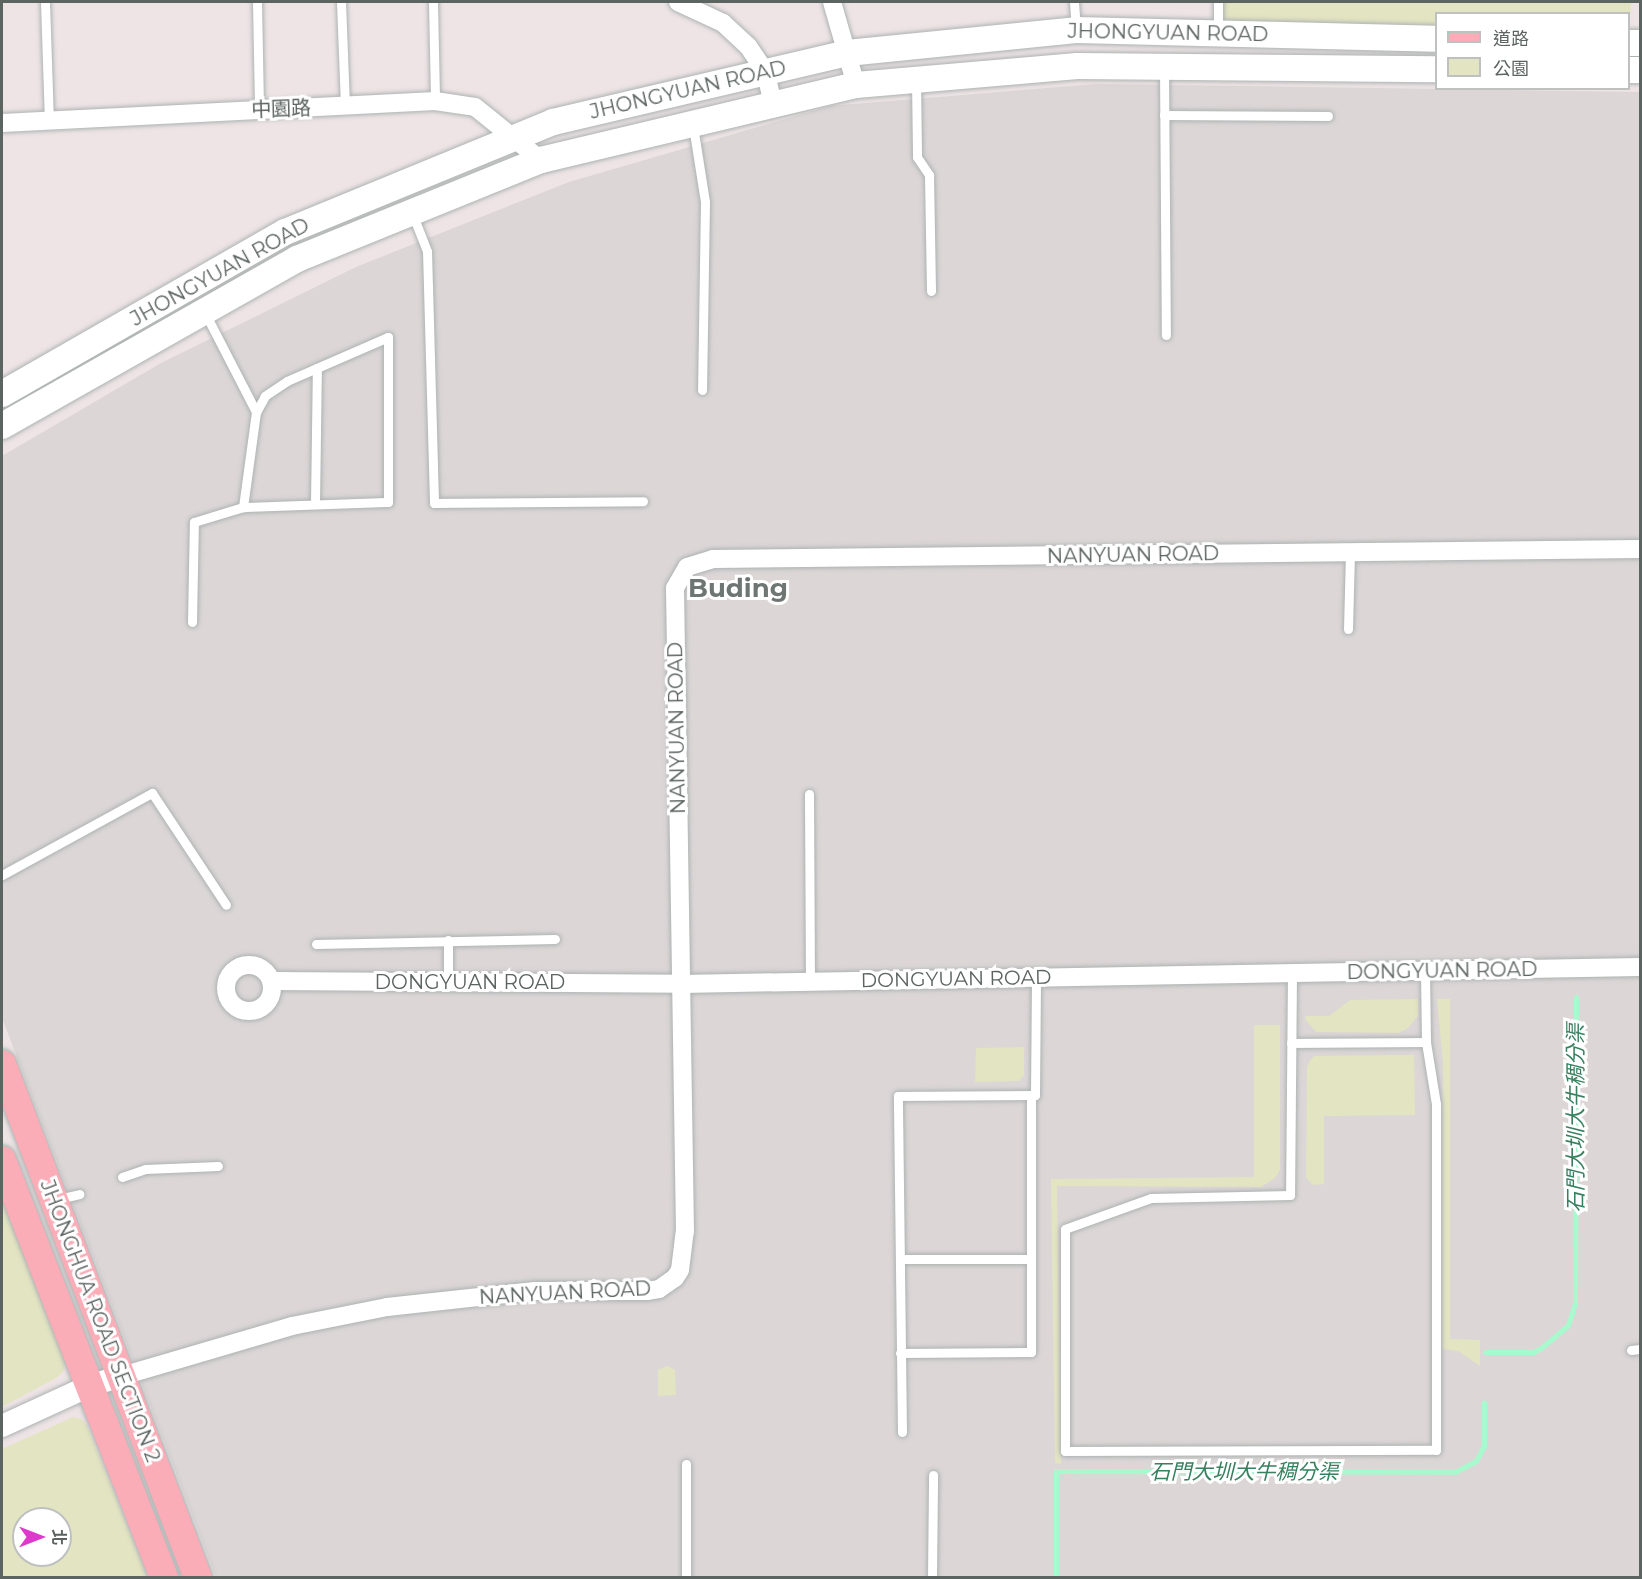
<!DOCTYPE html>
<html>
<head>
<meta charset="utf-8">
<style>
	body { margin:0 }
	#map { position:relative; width:1642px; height:1579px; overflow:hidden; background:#eee4e6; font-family:Montserrat,"Noto Sans TC",sans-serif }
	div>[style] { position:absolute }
	.industrial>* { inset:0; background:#dcd6d7 }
	.green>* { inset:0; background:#e3e4c2 }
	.stream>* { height:5px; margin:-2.5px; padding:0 2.5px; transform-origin:2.5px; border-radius:2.5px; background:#a8face }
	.roads { filter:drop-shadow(0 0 2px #adb3b2) drop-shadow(0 0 2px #adb3b2) }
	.service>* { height:9px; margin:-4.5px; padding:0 4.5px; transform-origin:4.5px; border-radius:4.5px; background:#fff }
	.minor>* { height:18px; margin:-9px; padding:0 9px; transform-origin:9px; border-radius:9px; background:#fff }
	.minor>.ring { margin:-9px; padding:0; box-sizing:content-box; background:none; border:18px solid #fff; border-radius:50% }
	.tertiary>* { height:22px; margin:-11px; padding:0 11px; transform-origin:11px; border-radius:11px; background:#fff }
	.secondary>* { height:26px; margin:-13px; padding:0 13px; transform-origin:13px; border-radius:13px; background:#fff }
	.primary>* { height:28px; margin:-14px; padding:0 14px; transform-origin:14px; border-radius:14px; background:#faacb7 }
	span { translate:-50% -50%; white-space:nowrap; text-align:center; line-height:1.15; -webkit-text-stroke:6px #fff; paint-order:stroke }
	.street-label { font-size:20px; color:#5c6461 }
	.water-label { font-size:21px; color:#37815f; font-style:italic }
	.district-label { font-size:26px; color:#6d7672; font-weight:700 }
	.frame { position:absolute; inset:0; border:3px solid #5c6461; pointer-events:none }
	.legend { position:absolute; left:1435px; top:12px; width:195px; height:78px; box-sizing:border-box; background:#fff; border:2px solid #bec1c0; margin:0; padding:8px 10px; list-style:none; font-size:18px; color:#5c6461 }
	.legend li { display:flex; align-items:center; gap:12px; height:30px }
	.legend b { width:30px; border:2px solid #bec1c0 }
	.north { position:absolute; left:12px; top:1507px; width:60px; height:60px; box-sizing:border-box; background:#fff; border:2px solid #bec1c0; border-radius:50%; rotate:90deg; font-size:16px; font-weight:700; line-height:24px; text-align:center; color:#5c6461 }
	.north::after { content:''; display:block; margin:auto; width:21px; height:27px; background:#df38cd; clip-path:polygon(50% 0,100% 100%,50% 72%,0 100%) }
</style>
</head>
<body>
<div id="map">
	<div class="industrial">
		<i style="clip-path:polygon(1096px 84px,1640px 92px,1640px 1577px,216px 1577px,2px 1018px,2px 456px,161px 363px,356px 267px,569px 182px,830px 106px)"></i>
	</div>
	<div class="green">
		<i style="clip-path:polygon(1221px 2px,1631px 2px,1631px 10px,1629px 21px,1628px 14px,1436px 14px,1436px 34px,1222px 29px)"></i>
		<i style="clip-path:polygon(1418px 999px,1418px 1016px,1408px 1028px,1399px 1033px,1316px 1032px,1306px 1020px,1305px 1016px,1329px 1016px,1350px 1000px)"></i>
		<i style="clip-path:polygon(1437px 999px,1450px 999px,1450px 1339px,1480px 1340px,1480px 1366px,1458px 1351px,1442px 1349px,1443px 1063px)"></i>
		<i style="clip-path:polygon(1254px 1025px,1280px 1025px,1280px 1170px,1275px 1178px,1261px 1187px,1057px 1186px,1061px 1464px,1055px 1463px,1051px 1179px,1254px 1177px)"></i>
		<i style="clip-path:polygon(1024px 1047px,1024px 1075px,1019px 1081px,975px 1082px,976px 1048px)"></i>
		<i style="clip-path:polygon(1414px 1055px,1415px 1115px,1324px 1116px,1324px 1184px,1313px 1185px,1306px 1178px,1307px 1067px,1309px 1062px,1314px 1056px)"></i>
		<i style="clip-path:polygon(2px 1184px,66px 1362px,64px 1370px,58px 1377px,2px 1407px)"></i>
		<i style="clip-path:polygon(667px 1366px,675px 1370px,676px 1395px,658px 1396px,658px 1370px)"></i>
		<i style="clip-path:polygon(evenodd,73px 1417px,81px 1419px,87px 1425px,147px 1575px,136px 1578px,2px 1577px,2px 1449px,73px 1417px,24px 1519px,60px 1519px,60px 1555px,24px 1555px,24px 1519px)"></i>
	</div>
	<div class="stream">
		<i style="left:1485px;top:1352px;width:48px"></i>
		<i style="left:1533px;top:1352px;width:9px;rotate:-27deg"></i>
		<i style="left:1541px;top:1348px;width:35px;rotate:-40deg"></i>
		<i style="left:1568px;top:1325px;width:22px;rotate:-72deg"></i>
		<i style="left:1575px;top:1304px;width:307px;rotate:-89.8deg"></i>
		<i style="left:1056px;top:1578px;width:107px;rotate:-90deg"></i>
		<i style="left:1056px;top:1471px;width:399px;rotate:0.1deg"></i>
		<i style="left:1455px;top:1472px;width:24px;rotate:-28deg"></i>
		<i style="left:1476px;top:1461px;width:17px;rotate:-62deg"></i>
		<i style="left:1484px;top:1446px;width:43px;rotate:-90deg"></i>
	</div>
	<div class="roads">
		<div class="service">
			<i style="left:45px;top:2px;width:118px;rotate:88.1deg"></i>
			<i style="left:257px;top:2px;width:108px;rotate:88.9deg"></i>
			<i style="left:341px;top:2px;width:104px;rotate:87.8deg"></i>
			<i style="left:433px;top:2px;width:99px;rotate:88.8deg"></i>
			<i style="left:1074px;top:2px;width:27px;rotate:86deg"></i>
			<i style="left:1218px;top:2px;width:30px;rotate:90deg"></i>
			<i style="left:1164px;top:67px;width:268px;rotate:89.6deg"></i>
			<i style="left:916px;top:81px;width:76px;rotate:89.2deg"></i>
			<i style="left:917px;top:157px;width:22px;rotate:56deg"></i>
			<i style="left:929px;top:175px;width:116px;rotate:89deg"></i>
			<i style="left:1164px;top:115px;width:164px;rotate:0.3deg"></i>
			<i style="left:693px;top:126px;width:77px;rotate:81deg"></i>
			<i style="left:705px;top:202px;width:188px;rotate:90.9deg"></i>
			<i style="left:412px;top:213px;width:41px;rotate:68.5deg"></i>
			<i style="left:427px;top:251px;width:252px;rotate:88.4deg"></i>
			<i style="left:434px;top:503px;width:209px;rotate:-0.5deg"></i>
			<i style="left:205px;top:313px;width:111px;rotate:62.7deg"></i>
			<i style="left:315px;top:504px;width:136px;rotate:-89.2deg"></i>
			<i style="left:192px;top:622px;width:100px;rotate:-88.9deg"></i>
			<i style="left:194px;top:522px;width:51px;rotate:-17deg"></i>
			<i style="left:243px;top:507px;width:145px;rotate:-2deg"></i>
			<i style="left:388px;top:502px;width:165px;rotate:-90deg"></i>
			<i style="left:388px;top:337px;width:110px;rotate:156.5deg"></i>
			<i style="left:287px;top:381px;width:27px;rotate:146deg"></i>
			<i style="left:265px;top:396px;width:18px;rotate:119deg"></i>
			<i style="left:256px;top:412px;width:96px;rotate:97.8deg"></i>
			<i style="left:1348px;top:629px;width:76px;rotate:-88.5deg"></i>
			<i style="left:809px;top:794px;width:188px;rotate:89.7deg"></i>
			<i style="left:2px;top:875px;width:171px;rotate:-28.7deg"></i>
			<i style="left:152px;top:793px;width:134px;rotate:56.5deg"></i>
			<i style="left:448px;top:940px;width:43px;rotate:90deg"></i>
			<i style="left:316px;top:944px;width:239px;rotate:-1.2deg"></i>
			<i style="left:1292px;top:973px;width:222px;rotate:90.5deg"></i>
			<i style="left:1290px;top:1195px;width:139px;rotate:178.8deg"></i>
			<i style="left:1151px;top:1198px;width:91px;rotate:160.2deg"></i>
			<i style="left:1065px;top:1229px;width:222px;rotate:90deg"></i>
			<i style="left:1065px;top:1451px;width:371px;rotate:-0.2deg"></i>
			<i style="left:1436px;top:1450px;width:346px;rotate:-90deg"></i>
			<i style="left:1436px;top:1104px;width:63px;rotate:-99.2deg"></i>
			<i style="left:1426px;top:1042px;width:71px;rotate:-90.8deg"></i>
			<i style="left:1291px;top:1043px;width:135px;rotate:-0.4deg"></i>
			<i style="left:122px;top:1177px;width:24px;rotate:-19deg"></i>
			<i style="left:145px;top:1169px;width:73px;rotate:-2.4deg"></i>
			<i style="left:58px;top:1199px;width:22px;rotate:-13deg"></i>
			<i style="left:900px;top:1259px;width:130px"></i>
			<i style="left:1631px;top:1350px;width:9px;rotate:-6deg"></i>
			<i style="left:900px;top:1353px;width:131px;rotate:-0.4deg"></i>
			<i style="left:1031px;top:1352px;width:257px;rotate:-90deg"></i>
			<i style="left:1031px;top:1095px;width:4px"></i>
			<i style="left:1035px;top:1095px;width:117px;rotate:-89.5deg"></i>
			<i style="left:902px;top:1432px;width:336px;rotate:-90.7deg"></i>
			<i style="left:898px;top:1096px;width:133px;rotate:-0.4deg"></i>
			<i style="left:686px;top:1464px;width:114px;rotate:90deg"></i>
			<i style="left:932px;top:1578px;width:103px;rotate:-89.4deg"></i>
		</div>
		<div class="minor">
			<i style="left:678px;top:2px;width:50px;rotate:25deg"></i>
			<i style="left:723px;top:23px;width:34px;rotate:43deg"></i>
			<i style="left:748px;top:46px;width:30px;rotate:56deg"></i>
			<i style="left:765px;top:71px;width:34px;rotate:76deg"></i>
			<i style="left:832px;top:2px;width:86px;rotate:73.9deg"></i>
			<i style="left:2px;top:123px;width:434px;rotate:-2.9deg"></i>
			<i style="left:435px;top:101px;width:40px;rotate:8.5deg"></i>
			<i style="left:475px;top:107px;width:85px;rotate:38.8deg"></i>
			<i class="ring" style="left:226px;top:965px;width:28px;height:28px"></i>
			<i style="left:271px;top:981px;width:410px;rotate:0.4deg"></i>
			<i style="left:681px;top:984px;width:959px;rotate:-1.02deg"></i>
			<i style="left:122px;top:1376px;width:177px;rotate:-16.4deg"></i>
			<i style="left:292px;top:1326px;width:97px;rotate:-11.3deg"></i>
			<i style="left:387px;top:1307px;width:149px;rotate:-6.2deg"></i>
			<i style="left:535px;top:1291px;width:112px"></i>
			<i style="left:647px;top:1291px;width:12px;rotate:-9deg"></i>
			<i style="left:659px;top:1289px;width:19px;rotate:-35deg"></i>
			<i style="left:675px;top:1278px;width:9px;rotate:-58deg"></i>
			<i style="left:680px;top:1270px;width:38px;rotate:-83deg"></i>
			<i style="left:685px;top:1232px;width:644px;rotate:-90.89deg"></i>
			<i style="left:675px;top:588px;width:24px;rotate:-60deg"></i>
			<i style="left:687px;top:567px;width:27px;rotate:-17deg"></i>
			<i style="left:713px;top:559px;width:927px;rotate:-0.62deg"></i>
		</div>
		<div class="tertiary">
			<i style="left:2px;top:1426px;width:96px;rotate:-24.7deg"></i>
			<i style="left:89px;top:1386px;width:34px;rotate:-17deg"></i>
		</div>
		<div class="secondary">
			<i style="left:1628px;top:43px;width:12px"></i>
			<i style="left:1628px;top:70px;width:12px"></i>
			<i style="left:2px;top:394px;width:326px;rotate:-29.8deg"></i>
			<i style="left:285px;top:232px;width:290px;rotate:-22.3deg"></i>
			<i style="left:553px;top:122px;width:302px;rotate:-13.2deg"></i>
			<i style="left:847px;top:53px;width:230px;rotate:-5.7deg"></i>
			<i style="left:1076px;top:30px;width:360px;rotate:1.4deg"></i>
			<i style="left:2px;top:426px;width:339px;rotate:-29.5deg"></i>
			<i style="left:297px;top:259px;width:263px;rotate:-22.1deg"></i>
			<i style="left:541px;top:160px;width:324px;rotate:-13.4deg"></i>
			<i style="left:856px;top:85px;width:222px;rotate:-4.9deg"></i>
			<i style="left:1077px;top:66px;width:359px;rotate:0.5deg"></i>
		</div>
		<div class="primary">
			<i style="left:2px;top:1064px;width:550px;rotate:69.13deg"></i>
			<i style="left:2px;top:1160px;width:448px;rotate:68.8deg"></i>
		</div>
	</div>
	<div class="street-label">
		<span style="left:1168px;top:33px;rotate:1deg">JHONGYUAN ROAD</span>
		<span style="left:688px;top:90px;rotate:-13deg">JHONGYUAN ROAD</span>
		<span style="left:281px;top:109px;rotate:-2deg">中園路</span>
		<span style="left:220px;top:272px;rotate:-29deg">JHONGYUAN ROAD</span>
		<span style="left:1133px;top:555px;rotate:-1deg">NANYUAN ROAD</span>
		<span style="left:677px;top:728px;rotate:-91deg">NANYUAN ROAD</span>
		<span style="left:1442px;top:971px;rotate:-1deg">DONGYUAN ROAD</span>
		<span style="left:956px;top:979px;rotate:-1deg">DONGYUAN ROAD</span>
		<span style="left:470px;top:982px">DONGYUAN ROAD</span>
		<span style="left:565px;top:1293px;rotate:-3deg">NANYUAN ROAD</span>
		<span style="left:100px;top:1321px;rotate:69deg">JHONGHUA ROAD SECTION 2</span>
	</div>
	<div class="water-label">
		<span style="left:1576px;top:1118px;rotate:-90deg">石門大圳大牛稠分渠</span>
		<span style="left:1244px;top:1472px">石門大圳大牛稠分渠</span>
	</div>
	<div class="district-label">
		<span style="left:738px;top:589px">Buding</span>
	</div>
	<div class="frame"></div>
	<ul class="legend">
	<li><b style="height:8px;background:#faacb7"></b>道路</li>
	<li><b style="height:16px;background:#e3e4c2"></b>公園</li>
	</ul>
	<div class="north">北</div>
</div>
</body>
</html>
